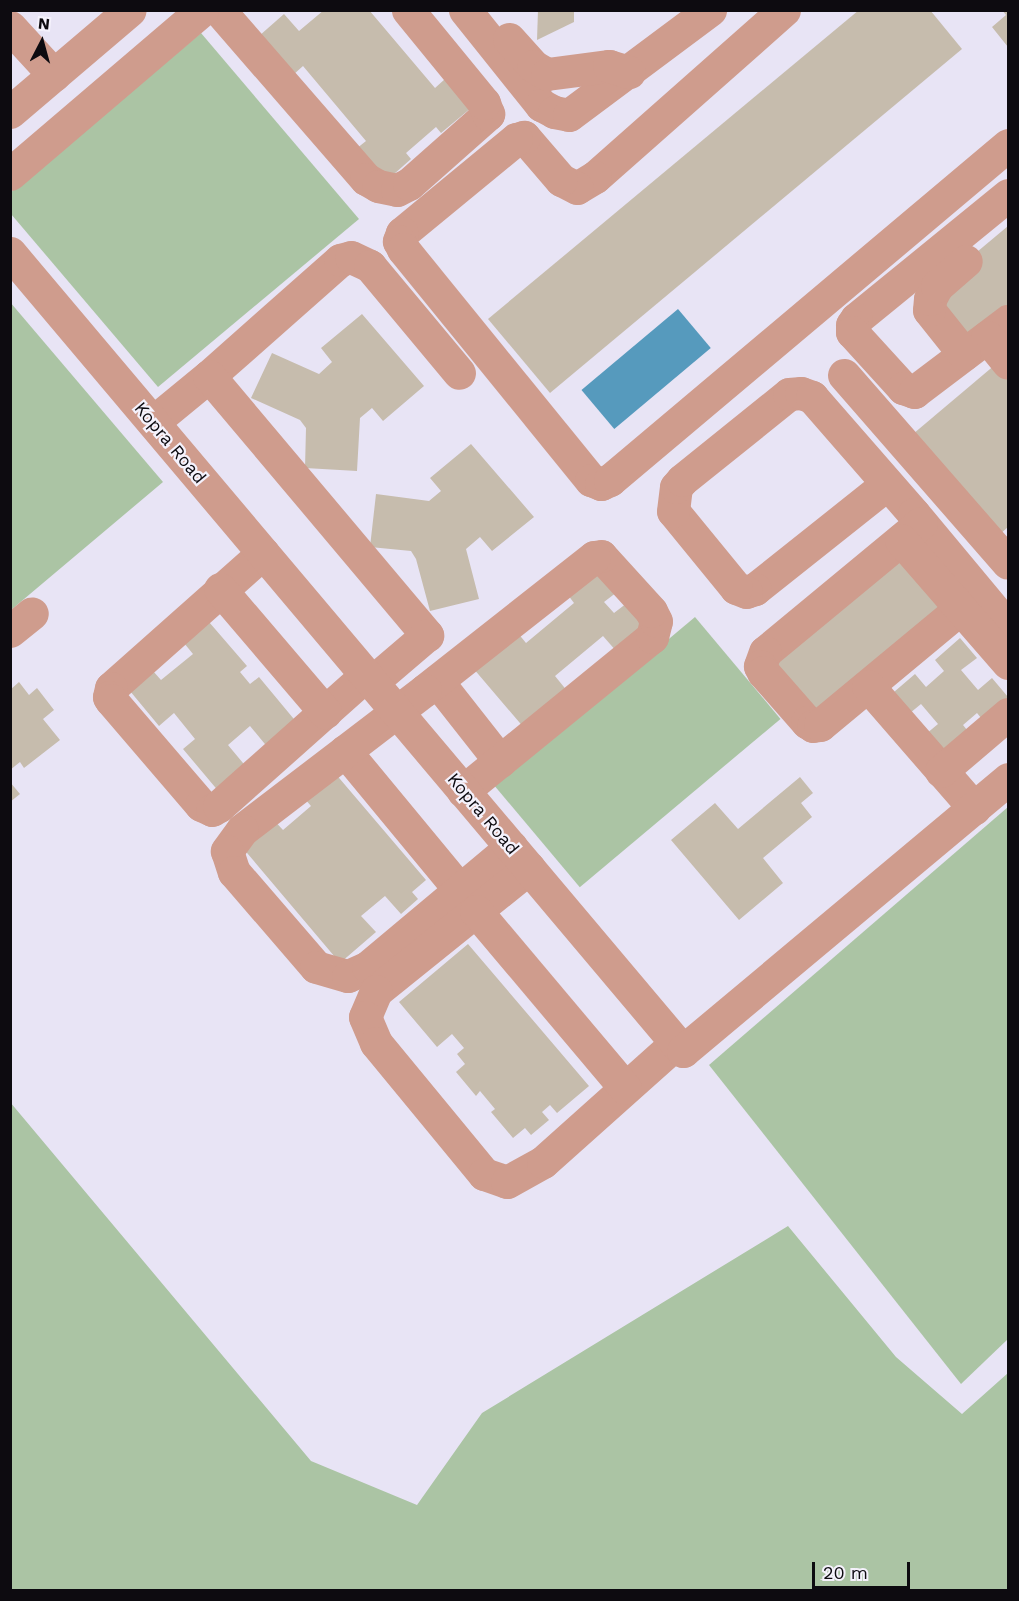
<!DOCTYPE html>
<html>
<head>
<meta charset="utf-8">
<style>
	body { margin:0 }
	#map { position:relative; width:1019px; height:1601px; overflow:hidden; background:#e8e4f5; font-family:"Work Sans",sans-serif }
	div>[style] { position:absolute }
	.green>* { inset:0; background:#abc4a4; transform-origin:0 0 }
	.water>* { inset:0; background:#569abd; transform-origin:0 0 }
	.building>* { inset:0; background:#c6bcad; transform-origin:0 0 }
	.minor>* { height:33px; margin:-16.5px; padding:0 16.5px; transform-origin:16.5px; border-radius:16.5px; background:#cf9c8d }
	.tertiary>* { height:33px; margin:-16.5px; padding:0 16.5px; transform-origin:16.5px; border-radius:16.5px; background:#cf9c8d }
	span { translate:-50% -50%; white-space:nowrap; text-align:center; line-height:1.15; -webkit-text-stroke:4.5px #f5f2fc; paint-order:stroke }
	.street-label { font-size:18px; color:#0d0b10 }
	.frame { position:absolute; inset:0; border:12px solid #0d0b10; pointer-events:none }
	.north { position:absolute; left:12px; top:12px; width:60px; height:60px; -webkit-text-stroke:4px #f5f2fc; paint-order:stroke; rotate:6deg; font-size:16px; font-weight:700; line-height:24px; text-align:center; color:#0d0b10 }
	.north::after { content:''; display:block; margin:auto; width:21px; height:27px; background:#0d0b10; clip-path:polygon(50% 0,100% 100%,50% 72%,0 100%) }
	.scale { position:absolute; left:812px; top:1562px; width:98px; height:27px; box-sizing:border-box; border:3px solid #0d0b10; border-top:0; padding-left:8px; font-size:18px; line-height:21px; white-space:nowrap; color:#0d0b10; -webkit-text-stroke:4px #f5f2fc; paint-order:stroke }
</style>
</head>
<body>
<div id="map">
	<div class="green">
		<i style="clip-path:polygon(201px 33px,359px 219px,158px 387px,11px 214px,10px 193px)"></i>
		<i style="clip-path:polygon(10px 302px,163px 482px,11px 610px,10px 610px)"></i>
		<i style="left:695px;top:617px;width:133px;height:262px;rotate:50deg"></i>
		<i style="clip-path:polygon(1008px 807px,1008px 1339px,961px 1384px,709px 1065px)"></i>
		<i style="clip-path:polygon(10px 1102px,311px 1461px,417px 1505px,482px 1413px,788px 1226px,896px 1357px,962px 1414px,1008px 1373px,1008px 1590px,11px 1590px)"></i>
	</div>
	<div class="water">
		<i style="left:678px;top:309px;width:51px;height:126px;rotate:50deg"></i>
	</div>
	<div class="building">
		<i style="clip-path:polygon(324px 10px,369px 10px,435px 88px,445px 79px,471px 108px,441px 133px,436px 127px,406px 153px,411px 159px,385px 182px,356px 149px,366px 141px,303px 66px,293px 75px,259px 36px,284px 14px,299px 31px)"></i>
		<i style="clip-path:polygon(538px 10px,574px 10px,574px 22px,537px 40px)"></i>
		<i style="clip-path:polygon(859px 10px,930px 10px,962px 49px,550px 393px,488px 319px)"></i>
		<i style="clip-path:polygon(1002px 10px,1008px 10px,1008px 47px,992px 27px,1006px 15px)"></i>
		<i style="clip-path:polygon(1008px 226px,1008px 315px,965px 337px,936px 303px,971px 257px)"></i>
		<i style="clip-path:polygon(362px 314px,424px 386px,383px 421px,372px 408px,360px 418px,357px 471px,305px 468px,306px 428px,300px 420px,251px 398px,272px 353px,319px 374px,332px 362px,321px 348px)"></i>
		<i style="clip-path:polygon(996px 364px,1008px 379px,1008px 527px,999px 535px,913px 434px)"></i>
		<i style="clip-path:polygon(471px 444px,534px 517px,492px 551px,480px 537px,466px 549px,479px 599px,430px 611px,416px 559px,411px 551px,370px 547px,376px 494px,429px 501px,441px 491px,430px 478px)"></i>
		<i style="left:906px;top:551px;width:72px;height:177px;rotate:50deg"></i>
		<i style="clip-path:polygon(595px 566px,617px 592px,604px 602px,614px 613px,627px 603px,647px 627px,617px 652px,603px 636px,555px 676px,568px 692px,525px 729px,473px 668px,517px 632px,526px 643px,574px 603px,565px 591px)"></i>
		<i style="clip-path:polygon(209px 622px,247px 666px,240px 672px,250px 684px,259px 677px,298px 724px,269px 749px,250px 726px,228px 745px,248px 769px,220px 793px,183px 749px,195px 739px,174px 713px,159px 726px,130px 691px,153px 671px,161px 680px,193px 654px,184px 643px)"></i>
		<i style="clip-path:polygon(960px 638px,977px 658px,961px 670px,978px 690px,992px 678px,1008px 697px,1008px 706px,986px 724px,977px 713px,963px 725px,971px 735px,939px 762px,920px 739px,938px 724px,921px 704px,904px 718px,887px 698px,915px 674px,926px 687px,944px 671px,935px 660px)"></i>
		<i style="clip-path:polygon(19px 682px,29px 695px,37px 688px,54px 710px,43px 719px,60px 740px,24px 768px,20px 762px,10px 770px,10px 690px)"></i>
		<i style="clip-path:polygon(334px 772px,426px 880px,412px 892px,418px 899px,401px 914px,385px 896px,361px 916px,376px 932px,340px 963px,242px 847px,270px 816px,283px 830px,311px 806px,298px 791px)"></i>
		<i style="clip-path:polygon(800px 777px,813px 793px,801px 803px,812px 817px,763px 858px,783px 883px,739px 920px,671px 840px,715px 803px,738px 829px)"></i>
		<i style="clip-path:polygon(10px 782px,20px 794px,10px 802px)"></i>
		<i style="clip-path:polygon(468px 944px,589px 1086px,557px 1113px,550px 1105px,542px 1112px,549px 1120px,531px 1135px,525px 1128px,513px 1138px,491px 1112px,495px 1109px,480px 1091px,476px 1096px,456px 1072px,465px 1064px,457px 1054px,464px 1048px,452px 1034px,437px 1047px,399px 1002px)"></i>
	</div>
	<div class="minor">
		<i style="left:219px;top:10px;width:224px;rotate:49deg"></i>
		<i style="left:366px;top:179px;width:14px;rotate:30deg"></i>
		<i style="left:378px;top:186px;width:19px;rotate:12deg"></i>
		<i style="left:397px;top:190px;width:13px;rotate:-27deg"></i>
		<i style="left:409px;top:184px;width:106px;rotate:-41.5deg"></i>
		<i style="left:488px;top:114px;width:12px;rotate:-110deg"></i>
		<i style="left:484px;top:103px;width:120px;rotate:-129.3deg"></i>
		<i style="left:465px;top:10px;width:122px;rotate:51.3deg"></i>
		<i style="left:541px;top:105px;width:15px;rotate:28deg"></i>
		<i style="left:554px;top:112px;width:15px;rotate:11deg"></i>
		<i style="left:569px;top:115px;width:176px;rotate:-36.7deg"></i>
		<i style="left:784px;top:10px;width:252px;rotate:138.5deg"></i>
		<i style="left:595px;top:177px;width:21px;rotate:149deg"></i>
		<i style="left:577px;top:188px;width:18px;rotate:-153deg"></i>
		<i style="left:561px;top:180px;width:57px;rotate:-130.7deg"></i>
		<i style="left:524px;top:137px;width:8px;rotate:166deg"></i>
		<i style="left:516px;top:139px;width:148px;rotate:140.5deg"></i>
		<i style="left:402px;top:233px;width:9px;rotate:111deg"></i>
		<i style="left:399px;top:241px;width:9px;rotate:63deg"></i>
		<i style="left:403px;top:249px;width:298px;rotate:50.9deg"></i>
		<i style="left:591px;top:480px;width:11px;rotate:22deg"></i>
		<i style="left:601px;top:484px;width:10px;rotate:-24deg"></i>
		<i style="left:610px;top:480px;width:520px;rotate:-40.09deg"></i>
		<i style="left:10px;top:27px;width:65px;rotate:47.5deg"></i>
		<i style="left:509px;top:39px;width:36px;rotate:48deg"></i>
		<i style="left:533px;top:66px;width:16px;rotate:30deg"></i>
		<i style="left:547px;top:74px;width:63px;rotate:-7.4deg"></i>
		<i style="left:609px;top:66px;width:21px;rotate:17deg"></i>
		<i style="left:1008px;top:195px;width:196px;rotate:140.8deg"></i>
		<i style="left:856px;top:319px;width:7px;rotate:124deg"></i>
		<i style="left:852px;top:325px;width:7px;rotate:90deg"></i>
		<i style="left:852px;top:332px;width:76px;rotate:47.7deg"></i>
		<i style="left:903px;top:388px;width:12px;rotate:20deg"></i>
		<i style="left:914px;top:392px;width:118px;rotate:-37.1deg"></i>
		<i style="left:987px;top:337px;width:33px;rotate:51deg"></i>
		<i style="left:964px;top:354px;width:56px;rotate:-128.5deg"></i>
		<i style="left:929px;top:310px;width:11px;rotate:-85deg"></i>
		<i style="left:930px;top:299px;width:15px;rotate:-62deg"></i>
		<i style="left:937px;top:286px;width:38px;rotate:-41deg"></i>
		<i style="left:844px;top:375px;width:249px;rotate:48.9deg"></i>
		<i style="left:209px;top:376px;width:175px;rotate:-41.5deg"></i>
		<i style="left:340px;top:260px;width:11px;rotate:-15deg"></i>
		<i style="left:351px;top:257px;width:21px;rotate:25deg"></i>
		<i style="left:370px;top:266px;width:139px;rotate:50.2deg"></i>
		<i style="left:153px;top:422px;width:72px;rotate:-39.4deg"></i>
		<i style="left:209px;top:376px;width:339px;rotate:49.9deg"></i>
		<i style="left:427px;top:635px;width:72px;rotate:139.5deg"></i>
		<i style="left:887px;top:484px;width:169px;rotate:141.5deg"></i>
		<i style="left:755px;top:589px;width:9px;rotate:162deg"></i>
		<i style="left:746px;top:592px;width:11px;rotate:-158deg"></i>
		<i style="left:736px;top:588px;width:99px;rotate:-129.3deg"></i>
		<i style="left:673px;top:511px;width:24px;rotate:-83deg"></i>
		<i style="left:676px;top:487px;width:9px;rotate:-49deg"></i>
		<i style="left:682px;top:480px;width:137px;rotate:-38.8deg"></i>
		<i style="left:789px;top:394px;width:12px;rotate:-5deg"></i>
		<i style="left:801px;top:393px;width:12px;rotate:20deg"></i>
		<i style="left:812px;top:397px;width:155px;rotate:48.9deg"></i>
		<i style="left:914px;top:514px;width:147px;rotate:50.2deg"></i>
		<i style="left:921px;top:523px;width:202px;rotate:140.4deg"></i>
		<i style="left:765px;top:652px;width:15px;rotate:110deg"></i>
		<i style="left:760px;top:666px;width:7px;rotate:63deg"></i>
		<i style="left:763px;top:672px;width:67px;rotate:48.7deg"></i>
		<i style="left:807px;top:722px;width:7px;rotate:34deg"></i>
		<i style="left:813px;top:726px;width:7px;rotate:-8deg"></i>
		<i style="left:820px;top:725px;width:183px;rotate:-39.7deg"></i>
		<i style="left:901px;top:540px;width:163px;rotate:49deg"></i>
		<i style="left:263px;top:553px;width:203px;rotate:138.4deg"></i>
		<i style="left:111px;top:688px;width:9px;rotate:103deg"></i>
		<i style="left:109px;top:697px;width:4px;rotate:56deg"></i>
		<i style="left:111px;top:700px;width:138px;rotate:49.4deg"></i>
		<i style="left:201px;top:805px;width:12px;rotate:24deg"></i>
		<i style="left:212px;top:810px;width:8px;rotate:-30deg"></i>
		<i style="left:219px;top:806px;width:197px;rotate:-41.7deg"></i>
		<i style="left:220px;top:589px;width:162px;rotate:49.5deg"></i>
		<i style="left:10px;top:631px;width:28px;rotate:-39deg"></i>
		<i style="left:437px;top:681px;width:102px;rotate:51.8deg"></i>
		<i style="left:868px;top:686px;width:162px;rotate:49deg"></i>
		<i style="left:345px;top:751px;width:180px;rotate:50.4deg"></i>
		<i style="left:941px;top:771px;width:88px;rotate:-40.4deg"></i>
		<i style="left:463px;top:791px;width:244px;rotate:-39.2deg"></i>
		<i style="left:652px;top:637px;width:16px;rotate:-76deg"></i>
		<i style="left:656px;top:621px;width:11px;rotate:-117deg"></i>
		<i style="left:651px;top:611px;width:74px;rotate:-132.3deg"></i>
		<i style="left:601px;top:556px;width:7px;rotate:172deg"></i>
		<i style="left:594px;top:557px;width:215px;rotate:141.8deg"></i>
		<i style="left:425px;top:690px;width:230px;rotate:142.6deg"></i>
		<i style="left:242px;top:830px;width:26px;rotate:126deg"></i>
		<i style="left:227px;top:851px;width:22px;rotate:72deg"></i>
		<i style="left:234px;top:872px;width:125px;rotate:49.2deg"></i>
		<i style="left:316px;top:967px;width:33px;rotate:16deg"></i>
		<i style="left:348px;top:976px;width:22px;rotate:-24deg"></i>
		<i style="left:368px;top:967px;width:187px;rotate:-40deg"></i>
		<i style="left:529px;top:868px;width:196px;rotate:141.2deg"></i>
		<i style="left:376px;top:991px;width:28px;rotate:113deg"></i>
		<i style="left:365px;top:1017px;width:28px;rotate:67deg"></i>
		<i style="left:376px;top:1043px;width:170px;rotate:50.5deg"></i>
		<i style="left:484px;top:1174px;width:24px;rotate:19deg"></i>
		<i style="left:507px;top:1182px;width:41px;rotate:-29.1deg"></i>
		<i style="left:543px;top:1162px;width:178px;rotate:-41.8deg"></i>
		<i style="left:476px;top:911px;width:231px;rotate:49.9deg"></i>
	</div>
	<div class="tertiary">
		<i style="left:10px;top:112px;width:157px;rotate:-40.4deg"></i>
		<i style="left:10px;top:174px;width:253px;rotate:-40.5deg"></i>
		<i style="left:10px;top:253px;width:1044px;rotate:49.86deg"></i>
		<i style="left:683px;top:1051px;width:424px;rotate:-39.9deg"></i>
	</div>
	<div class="street-label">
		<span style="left:170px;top:443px;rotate:50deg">Kopra Road</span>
		<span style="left:483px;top:814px;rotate:50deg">Kopra Road</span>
	</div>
	<div class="frame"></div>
	<div class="north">N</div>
	<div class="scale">20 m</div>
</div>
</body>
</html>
